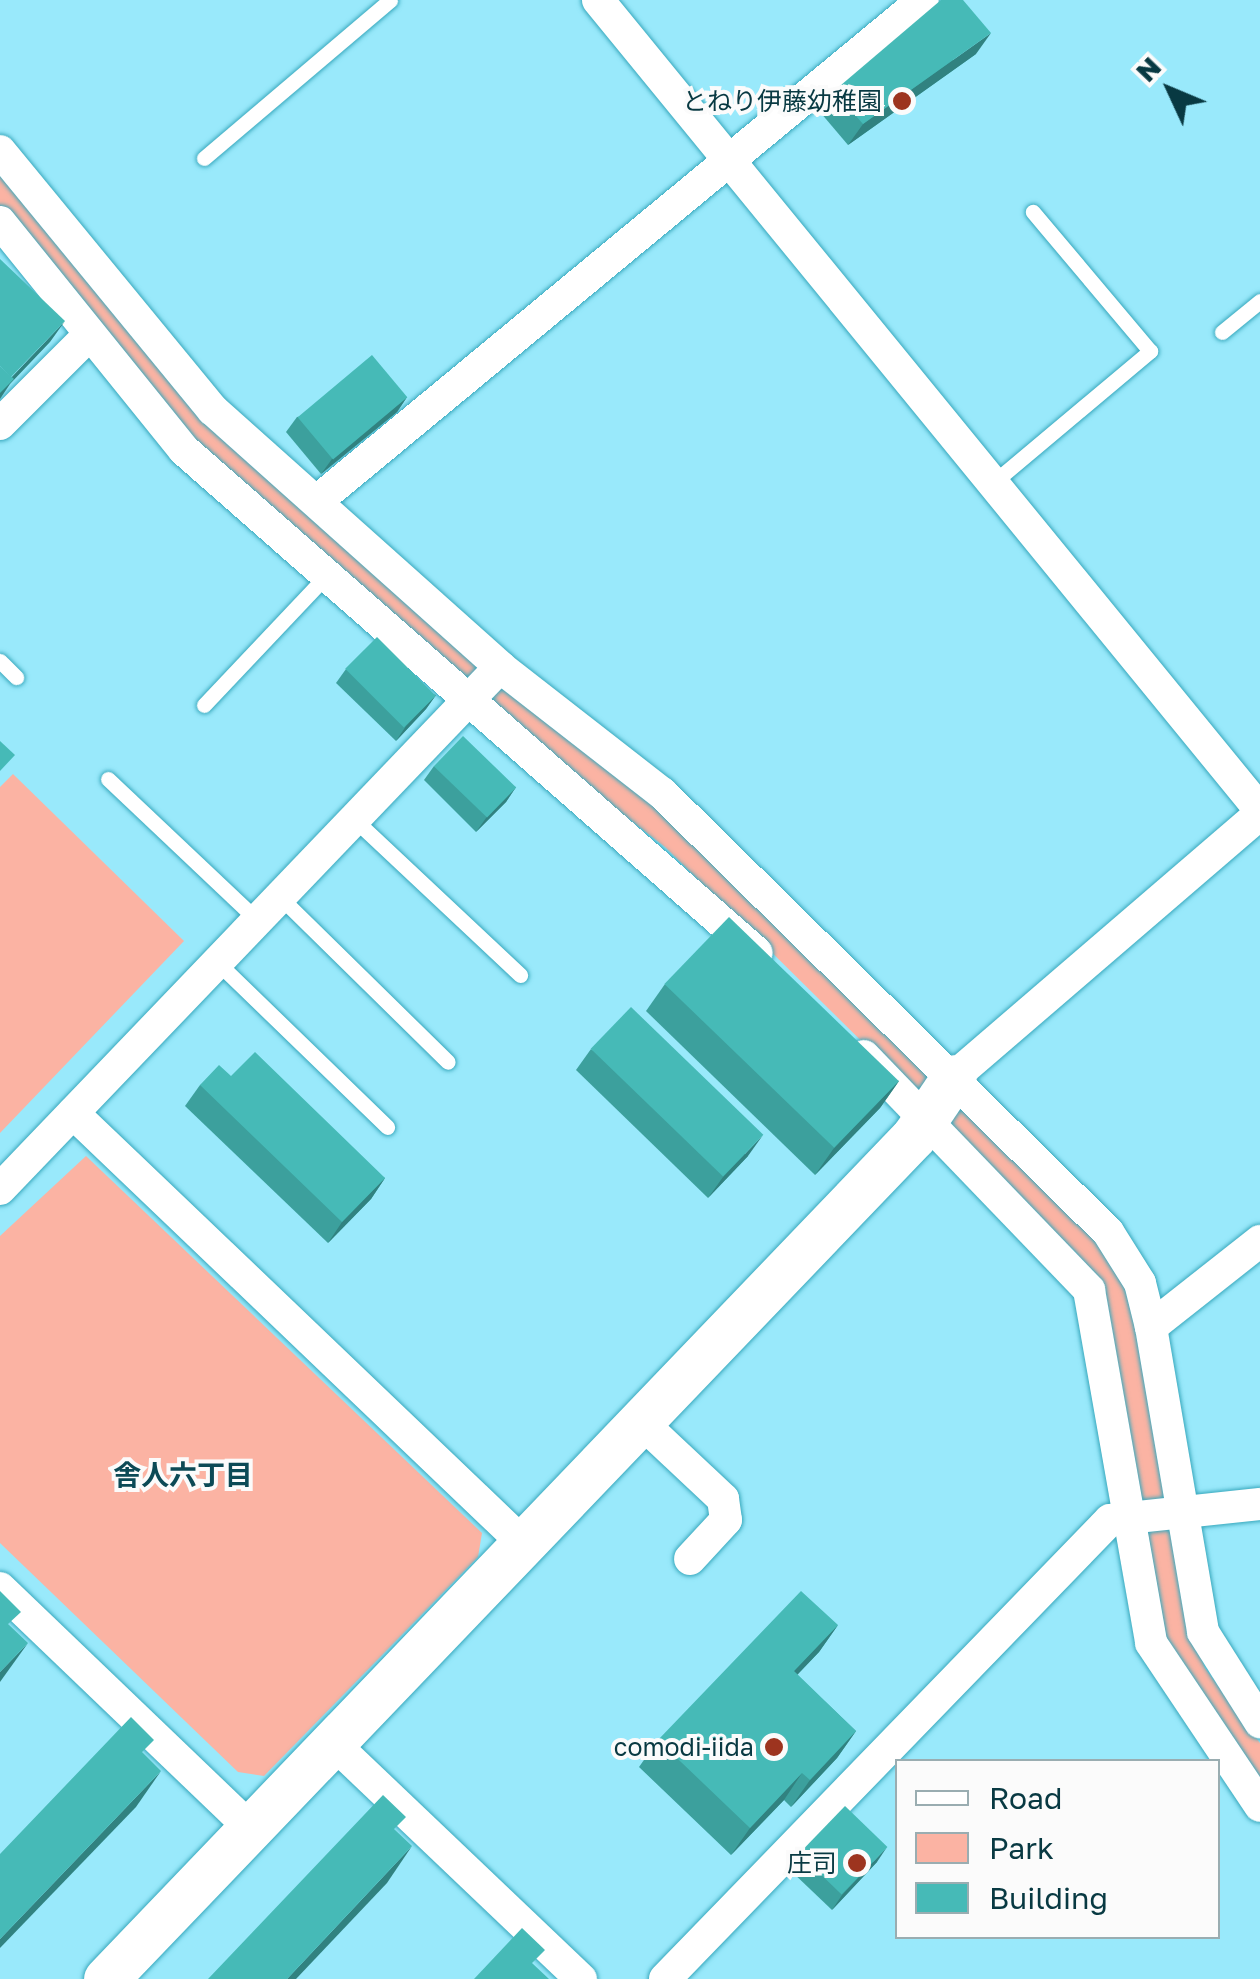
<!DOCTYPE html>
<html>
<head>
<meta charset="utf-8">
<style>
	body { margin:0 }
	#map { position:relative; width:1260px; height:1979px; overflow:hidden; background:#99e9fb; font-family:"Golos Text","Noto Sans JP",sans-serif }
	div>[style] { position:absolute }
	.green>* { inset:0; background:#fbb3a3 }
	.roads { filter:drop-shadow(0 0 2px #38a8bd) drop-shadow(0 0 2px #38a8bd) }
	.lane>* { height:15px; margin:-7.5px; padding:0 7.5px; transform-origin:7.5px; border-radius:7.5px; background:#fff }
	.street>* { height:32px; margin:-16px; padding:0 16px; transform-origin:16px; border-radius:16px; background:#fff }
	.secondary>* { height:45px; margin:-22.5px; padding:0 22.5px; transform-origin:22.5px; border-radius:22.5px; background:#fff }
	.wall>* { inset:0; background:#3ca09d }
	.shaded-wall>* { inset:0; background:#318280 }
	.building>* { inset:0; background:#46bab7; transform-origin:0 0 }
	.dots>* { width:28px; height:28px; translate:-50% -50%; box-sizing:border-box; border:5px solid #fbfbfb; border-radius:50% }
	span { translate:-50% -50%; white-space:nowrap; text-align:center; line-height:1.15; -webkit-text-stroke:8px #fbfbfb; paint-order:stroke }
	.poi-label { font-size:25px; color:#083942 }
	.right { translate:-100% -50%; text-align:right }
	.neighbourhood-label { font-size:28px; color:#0c4a56; font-weight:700 }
	.legend { position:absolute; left:895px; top:1759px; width:325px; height:180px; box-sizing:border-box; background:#fbfbfb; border:2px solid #9aadb1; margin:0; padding:12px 18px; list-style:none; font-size:30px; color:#083942 }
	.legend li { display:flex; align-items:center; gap:20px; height:50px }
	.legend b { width:50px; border:2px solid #9aadb1 }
	.north { position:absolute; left:1120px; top:40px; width:100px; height:100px; -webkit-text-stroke:8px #fbfbfb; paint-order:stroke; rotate:314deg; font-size:28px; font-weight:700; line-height:40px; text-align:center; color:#083942 }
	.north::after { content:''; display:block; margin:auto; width:35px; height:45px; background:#083942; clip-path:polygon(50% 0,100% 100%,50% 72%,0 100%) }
</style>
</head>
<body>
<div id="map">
	<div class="green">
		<i style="clip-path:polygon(0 169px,210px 423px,680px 825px,1097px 1234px,1128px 1279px,1189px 1626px,1205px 1668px,1260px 1743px,1260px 1790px,1163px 1635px,1099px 1289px,1077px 1254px,665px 847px,523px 737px,192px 445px,0 209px)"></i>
		<i style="clip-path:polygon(13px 774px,184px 941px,0 1133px,0 787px)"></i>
		<i style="clip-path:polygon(86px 1156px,482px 1533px,478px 1557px,264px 1776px,238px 1772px,0 1543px,0 1236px)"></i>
	</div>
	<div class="roads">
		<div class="lane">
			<i style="left:204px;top:158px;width:244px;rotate:-40.3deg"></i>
			<i style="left:1222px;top:332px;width:49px;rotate:-39.2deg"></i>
			<i style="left:994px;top:482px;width:204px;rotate:-40deg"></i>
			<i style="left:1150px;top:351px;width:182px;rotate:-130.1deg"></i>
			<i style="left:0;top:661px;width:23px;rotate:45deg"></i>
			<i style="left:204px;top:705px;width:178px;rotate:-46.6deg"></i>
			<i style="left:108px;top:779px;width:205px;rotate:43.4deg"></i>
			<i style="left:354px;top:819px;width:228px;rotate:43.2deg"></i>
			<i style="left:280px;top:897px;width:235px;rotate:44.5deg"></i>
			<i style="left:217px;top:962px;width:237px;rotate:44.1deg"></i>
		</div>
		<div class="street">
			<i style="left:598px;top:0;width:1046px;rotate:50.74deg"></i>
			<i style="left:0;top:151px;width:335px;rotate:50.6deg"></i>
			<i style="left:213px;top:410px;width:385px;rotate:41.8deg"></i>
			<i style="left:500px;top:667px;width:205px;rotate:37.9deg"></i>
			<i style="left:662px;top:793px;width:626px;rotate:44.55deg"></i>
			<i style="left:1108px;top:1232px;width:60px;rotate:57.9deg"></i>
			<i style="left:1140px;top:1283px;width:45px;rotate:76deg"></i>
			<i style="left:1151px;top:1327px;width:309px;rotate:80.3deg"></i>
			<i style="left:1203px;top:1632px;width:107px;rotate:57.7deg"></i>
			<i style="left:0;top:222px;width:293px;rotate:51.1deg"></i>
			<i style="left:184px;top:450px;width:762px;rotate:41.28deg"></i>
			<i style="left:0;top:424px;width:127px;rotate:-45deg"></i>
			<i style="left:317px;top:501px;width:786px;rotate:-39.58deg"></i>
			<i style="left:864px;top:1056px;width:325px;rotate:46.1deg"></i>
			<i style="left:1089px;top:1290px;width:358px;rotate:80deg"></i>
			<i style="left:1151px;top:1643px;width:196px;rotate:56.2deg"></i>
			<i style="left:954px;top:1077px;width:403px;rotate:-40.7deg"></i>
			<i style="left:73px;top:1113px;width:622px;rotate:43.7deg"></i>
			<i style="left:0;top:1189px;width:723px;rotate:-46.23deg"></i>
			<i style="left:1151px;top:1327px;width:139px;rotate:-38.3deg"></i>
			<i style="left:640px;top:1421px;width:114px;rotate:43.2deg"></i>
			<i style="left:723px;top:1499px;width:21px;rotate:82deg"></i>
			<i style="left:726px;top:1520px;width:53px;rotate:132.7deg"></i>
			<i style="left:0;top:1588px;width:347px;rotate:43.8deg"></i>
			<i style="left:332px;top:1742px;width:344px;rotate:43.6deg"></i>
			<i style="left:665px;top:1979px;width:639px;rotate:-45.89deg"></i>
			<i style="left:1110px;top:1520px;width:151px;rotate:-6.1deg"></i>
		</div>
		<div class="secondary">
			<i style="left:106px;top:1979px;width:1168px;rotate:-46.21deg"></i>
			<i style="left:914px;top:1136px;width:71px;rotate:-55.9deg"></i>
		</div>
	</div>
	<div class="wall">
		<i style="clip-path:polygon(976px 54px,848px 145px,820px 112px,834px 91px)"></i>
		<i style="clip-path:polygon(407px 397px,397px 412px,321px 474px,286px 432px,297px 417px)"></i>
		<i style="clip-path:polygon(346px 669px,436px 695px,426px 709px,396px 741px,336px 683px)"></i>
		<i style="clip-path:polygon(434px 766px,516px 787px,506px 802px,476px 832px,424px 780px)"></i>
		<i style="clip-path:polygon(665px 984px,899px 1081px,880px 1108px,815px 1175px,646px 1011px)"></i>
		<i style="clip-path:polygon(591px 1049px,748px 1156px,708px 1198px,576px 1070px)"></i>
		<i style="clip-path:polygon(231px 1076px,385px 1178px,371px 1199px,328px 1243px,185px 1106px,200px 1085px)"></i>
		<i style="clip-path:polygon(838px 1625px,819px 1652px,797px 1675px,856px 1731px,837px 1758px,791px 1807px,784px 1800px,731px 1855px,639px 1767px,658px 1740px)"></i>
		<i style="clip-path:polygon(799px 1854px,877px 1862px,832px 1910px,789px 1869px)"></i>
	</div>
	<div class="shaded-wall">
		<i style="clip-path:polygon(991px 33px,976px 54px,848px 145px,863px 124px)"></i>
		<i style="clip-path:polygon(65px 321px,50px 342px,10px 384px,0 399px,0 392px,9px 380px)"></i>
		<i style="clip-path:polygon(407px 397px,397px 412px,321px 474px,332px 459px)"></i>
		<i style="clip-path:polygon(436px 695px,426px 709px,396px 741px,406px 726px)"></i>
		<i style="clip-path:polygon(516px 787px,506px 802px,476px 832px,486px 818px)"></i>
		<i style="clip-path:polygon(899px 1081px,880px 1108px,815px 1175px,834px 1148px)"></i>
		<i style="clip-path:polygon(763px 1135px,748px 1156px,708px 1198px,723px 1177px)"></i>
		<i style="clip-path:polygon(385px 1178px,371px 1199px,328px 1243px,342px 1222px)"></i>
		<i style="clip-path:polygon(838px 1625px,819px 1652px,775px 1698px,794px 1671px)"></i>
		<i style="clip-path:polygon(28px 1643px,0 1682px,0 1672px)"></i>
		<i style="clip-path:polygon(856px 1731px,837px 1758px,791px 1807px,810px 1780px)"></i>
		<i style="clip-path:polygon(161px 1771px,136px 1807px,0 1948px,0 1939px)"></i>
		<i style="clip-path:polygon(802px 1773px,784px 1800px,731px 1855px,750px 1828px)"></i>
		<i style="clip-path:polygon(412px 1846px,387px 1883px,296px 1979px,287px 1979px)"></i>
		<i style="clip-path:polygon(887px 1847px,877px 1862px,832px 1910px,842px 1895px)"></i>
	</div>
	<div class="building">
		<i style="clip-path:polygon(941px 0,963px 0,991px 33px,863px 124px,834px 91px)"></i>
		<i style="clip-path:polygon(0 259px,65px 321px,11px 377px,0 366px)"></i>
		<i style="left:372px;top:355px;width:55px;height:97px;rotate:50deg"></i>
		<i style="clip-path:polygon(0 366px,14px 379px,0 393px)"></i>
		<i style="left:377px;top:637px;width:83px;height:45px;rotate:45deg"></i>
		<i style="left:463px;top:736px;width:74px;height:42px;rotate:44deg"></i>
		<i style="clip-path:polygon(0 741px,15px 755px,0 771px)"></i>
		<i style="left:729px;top:917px;width:236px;height:93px;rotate:44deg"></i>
		<i style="left:631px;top:1007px;width:184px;height:58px;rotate:44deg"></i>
		<i style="clip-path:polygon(255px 1052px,385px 1178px,342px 1222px,200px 1085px,219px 1065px,231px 1076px)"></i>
		<i style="clip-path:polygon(0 1591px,21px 1612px,8px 1624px,28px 1643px,0 1672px)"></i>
		<i style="clip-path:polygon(801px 1591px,838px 1625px,794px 1671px,856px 1731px,810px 1780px,802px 1773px,750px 1828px,658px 1740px)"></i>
		<i style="clip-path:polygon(131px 1717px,154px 1740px,142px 1752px,161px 1771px,0 1939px,0 1854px)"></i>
		<i style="clip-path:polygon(383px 1795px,406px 1817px,394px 1829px,412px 1846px,287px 1979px,208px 1979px)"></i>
		<i style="left:845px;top:1806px;width:59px;height:66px;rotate:44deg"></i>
		<i style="clip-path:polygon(522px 1928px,545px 1950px,532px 1963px,549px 1979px,474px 1979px)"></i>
	</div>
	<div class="dots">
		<i style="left:902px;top:101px;background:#9d341f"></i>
		<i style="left:774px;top:1747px;background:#9d341f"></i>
		<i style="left:857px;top:1863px;background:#9d341f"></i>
	</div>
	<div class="poi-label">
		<span class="right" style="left:882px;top:101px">とねり伊藤幼稚園</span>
		<span class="right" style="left:754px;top:1747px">comodi-iida</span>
		<span class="right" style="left:837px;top:1863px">庄司</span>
	</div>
	<div class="neighbourhood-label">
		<span style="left:183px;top:1475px">舎人六丁目</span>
	</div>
	<ul class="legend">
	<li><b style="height:12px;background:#fff"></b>Road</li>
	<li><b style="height:28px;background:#fbb3a3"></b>Park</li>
	<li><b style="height:28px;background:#46bab7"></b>Building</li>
	</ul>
	<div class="north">N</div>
</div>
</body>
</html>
